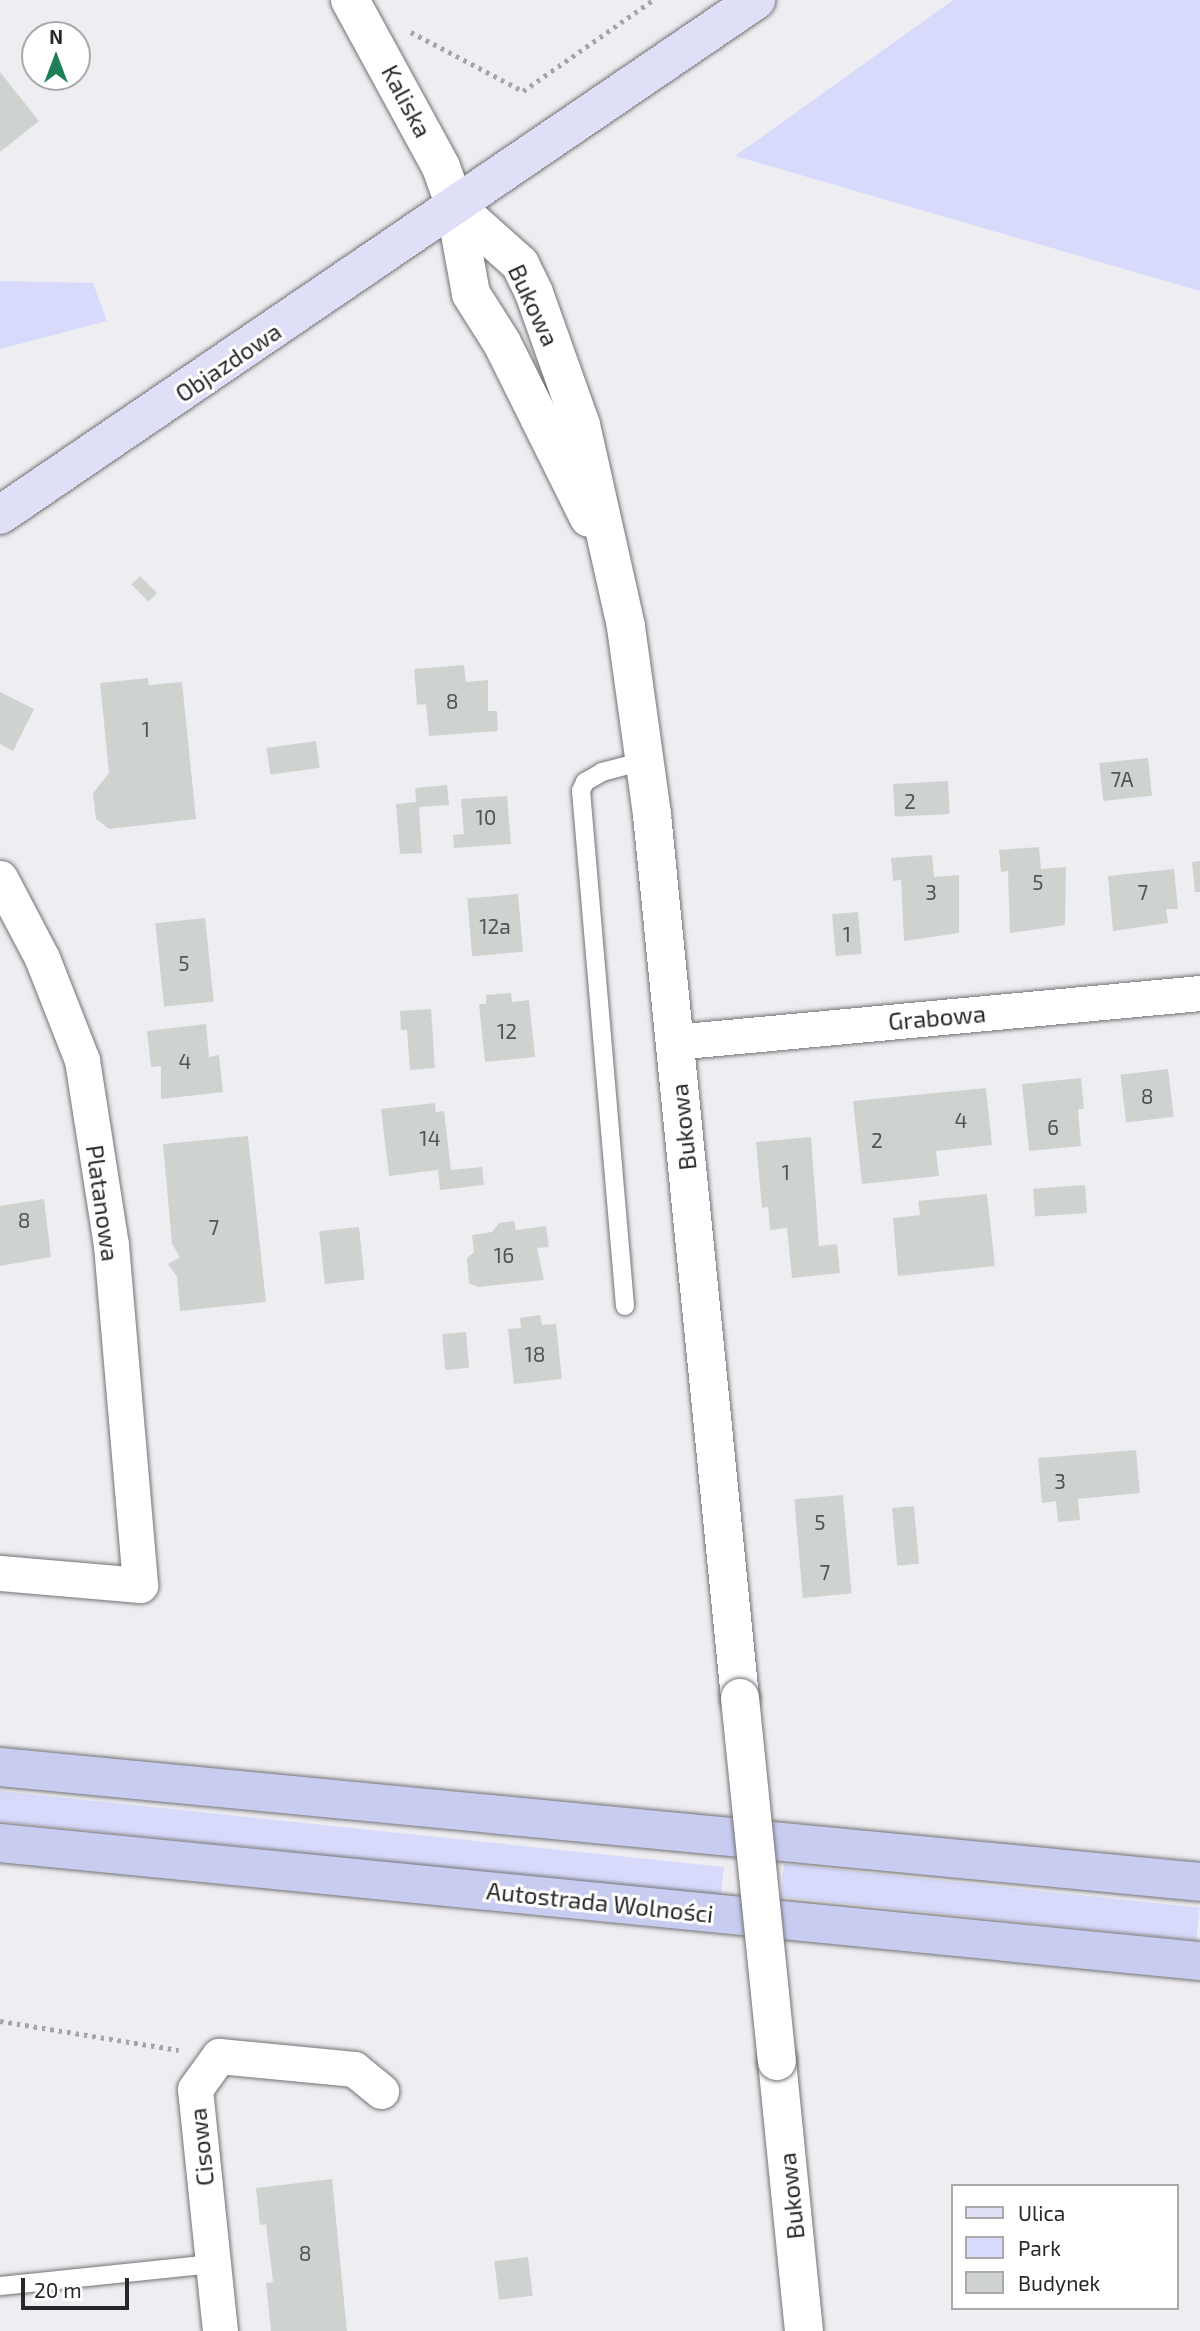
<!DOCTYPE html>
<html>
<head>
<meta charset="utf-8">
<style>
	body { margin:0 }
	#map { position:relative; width:1200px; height:2331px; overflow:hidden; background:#eeeef2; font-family:"Exo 2",sans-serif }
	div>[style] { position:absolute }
	.green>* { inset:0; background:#d7dafb; transform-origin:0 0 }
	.building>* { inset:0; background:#cfd3d0; transform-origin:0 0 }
	.path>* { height:4.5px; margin-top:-2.25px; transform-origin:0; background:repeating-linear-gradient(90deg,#a5a5a8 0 3.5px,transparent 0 8.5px) }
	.roads { filter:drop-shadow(0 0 2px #737376) drop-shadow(0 0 2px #737376) }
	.service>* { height:18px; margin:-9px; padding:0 9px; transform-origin:9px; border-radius:9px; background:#fff }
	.minor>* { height:35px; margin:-17.5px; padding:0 17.5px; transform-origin:17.5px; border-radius:17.5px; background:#fff }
	.tertiary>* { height:38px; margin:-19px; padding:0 19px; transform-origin:19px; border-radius:19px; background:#fff }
	.secondary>* { height:38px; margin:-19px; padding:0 19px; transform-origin:19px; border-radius:19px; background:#fff }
	.primary>* { height:38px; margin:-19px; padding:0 19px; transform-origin:19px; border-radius:19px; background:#dfe0f7 }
	.motorway>* { height:38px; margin:-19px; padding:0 19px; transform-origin:19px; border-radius:19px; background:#c9ccf1 }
	.bridges { filter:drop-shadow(0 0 2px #737376) drop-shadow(0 0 2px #737376) }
	.secondary-bridge>* { height:38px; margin:-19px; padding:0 19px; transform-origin:19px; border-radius:19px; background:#fff }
	span { translate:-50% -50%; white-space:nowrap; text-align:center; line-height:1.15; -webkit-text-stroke:6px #fff; paint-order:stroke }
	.number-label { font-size:21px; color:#525354 }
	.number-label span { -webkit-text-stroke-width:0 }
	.street-label { font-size:24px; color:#28282a }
	.legend { position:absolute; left:951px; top:2184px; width:228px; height:126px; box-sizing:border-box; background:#fff; border:2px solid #a9a9aa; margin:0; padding:9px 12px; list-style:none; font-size:21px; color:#28282a }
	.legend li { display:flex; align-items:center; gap:14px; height:35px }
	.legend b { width:35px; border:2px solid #a9a9aa }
	.north { position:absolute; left:21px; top:21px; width:70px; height:70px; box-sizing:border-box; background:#fff; border:2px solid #a9a9aa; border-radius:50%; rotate:0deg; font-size:19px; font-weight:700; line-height:28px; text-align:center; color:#28282a }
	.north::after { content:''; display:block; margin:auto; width:24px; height:32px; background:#1e7e55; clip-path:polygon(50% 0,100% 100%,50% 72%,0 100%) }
	.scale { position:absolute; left:21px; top:2278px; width:108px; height:32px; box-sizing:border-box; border:4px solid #28282a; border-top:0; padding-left:9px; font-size:21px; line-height:24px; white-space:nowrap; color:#28282a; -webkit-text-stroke:5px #fff; paint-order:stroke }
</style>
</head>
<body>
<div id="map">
	<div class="green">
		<i style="clip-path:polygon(953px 0,1200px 0,1200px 291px,735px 156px)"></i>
		<i style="clip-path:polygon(0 281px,93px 283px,107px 321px,0 349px)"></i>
		<i style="left:0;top:1791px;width:728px;height:30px;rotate:6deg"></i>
		<i style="left:784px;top:1864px;width:418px;height:33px;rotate:6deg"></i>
	</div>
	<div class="building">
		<i style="clip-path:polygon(0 72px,39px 121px,0 152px)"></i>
		<i style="left:140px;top:576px;width:24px;height:12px;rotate:45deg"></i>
		<i style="clip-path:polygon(464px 665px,466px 682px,488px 680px,488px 711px,497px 711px,498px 731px,429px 736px,426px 704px,417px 705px,414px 669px)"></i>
		<i style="clip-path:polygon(148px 678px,149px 685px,182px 682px,196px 819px,109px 829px,96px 819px,93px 793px,109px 773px,100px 683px)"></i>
		<i style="clip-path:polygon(0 692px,34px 709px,13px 751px,0 744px)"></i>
		<i style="left:316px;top:741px;width:27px;height:50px;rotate:82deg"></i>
		<i style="left:1148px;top:758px;width:38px;height:49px;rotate:84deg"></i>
		<i style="left:948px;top:781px;width:33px;height:55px;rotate:87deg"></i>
		<i style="clip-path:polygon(447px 785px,449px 805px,419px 807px,422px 853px,400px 854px,396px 804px,416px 802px,415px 788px)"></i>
		<i style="clip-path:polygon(507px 796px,511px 844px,454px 848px,453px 835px,464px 834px,461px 799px)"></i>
		<i style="clip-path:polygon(1039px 847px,1041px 869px,1066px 867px,1065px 925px,1010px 933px,1008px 871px,1001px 872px,999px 850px)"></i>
		<i style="clip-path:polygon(932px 855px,934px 877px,959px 875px,959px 933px,904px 941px,901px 880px,893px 881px,891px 858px)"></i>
		<i style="clip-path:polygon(1200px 861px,1200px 892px,1195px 892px,1192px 862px)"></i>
		<i style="clip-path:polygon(1174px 869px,1178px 909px,1166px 909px,1168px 923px,1113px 931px,1108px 876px)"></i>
		<i style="left:518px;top:894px;width:58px;height:51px;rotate:85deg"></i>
		<i style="left:858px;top:912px;width:42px;height:26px;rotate:85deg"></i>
		<i style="left:205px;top:918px;width:84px;height:50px;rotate:84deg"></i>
		<i style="clip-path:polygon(511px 993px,512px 1002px,529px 1000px,535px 1057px,485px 1062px,479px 1004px,486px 1004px,486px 995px)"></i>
		<i style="clip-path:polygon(431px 1009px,435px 1068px,410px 1070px,407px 1030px,401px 1030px,400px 1011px)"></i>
		<i style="clip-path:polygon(206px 1024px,209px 1057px,219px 1055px,223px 1092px,161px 1099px,161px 1066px,151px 1067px,147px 1031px)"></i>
		<i style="left:1168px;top:1069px;width:48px;height:48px;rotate:83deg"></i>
		<i style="clip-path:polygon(1081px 1078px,1084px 1109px,1078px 1109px,1081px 1146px,1029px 1151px,1022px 1084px)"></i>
		<i style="clip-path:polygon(986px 1088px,992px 1145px,936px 1151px,939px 1176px,862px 1184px,853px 1101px)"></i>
		<i style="clip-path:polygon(435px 1103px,436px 1112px,444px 1111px,451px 1170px,482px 1167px,484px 1185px,440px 1190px,438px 1170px,389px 1176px,381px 1109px)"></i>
		<i style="clip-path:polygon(248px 1136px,266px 1302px,180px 1311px,177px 1277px,168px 1264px,180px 1257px,172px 1244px,163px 1144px)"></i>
		<i style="clip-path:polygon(811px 1137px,819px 1246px,837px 1244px,840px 1273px,792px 1278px,787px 1228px,770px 1230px,768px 1207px,762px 1208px,756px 1142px)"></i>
		<i style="left:1085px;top:1185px;width:28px;height:52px;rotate:86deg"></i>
		<i style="clip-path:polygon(987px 1194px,995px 1266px,898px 1276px,893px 1218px,920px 1215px,918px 1201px)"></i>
		<i style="clip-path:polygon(44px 1199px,51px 1257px,0 1266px,0 1206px)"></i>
		<i style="clip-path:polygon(514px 1221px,516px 1230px,546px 1226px,549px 1247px,537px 1248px,544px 1280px,478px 1287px,469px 1283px,467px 1258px,474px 1252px,472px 1235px,492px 1232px,499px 1223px)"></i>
		<i style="left:359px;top:1227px;width:53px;height:40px;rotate:84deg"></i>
		<i style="clip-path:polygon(540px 1315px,542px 1325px,556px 1324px,562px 1379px,514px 1384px,508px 1329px,521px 1328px,520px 1318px)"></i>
		<i style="left:466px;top:1332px;width:36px;height:24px;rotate:85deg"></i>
		<i style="clip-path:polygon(1136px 1450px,1140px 1493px,1078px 1499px,1080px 1520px,1058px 1522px,1056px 1501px,1042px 1503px,1038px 1458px)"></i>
		<i style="left:843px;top:1495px;width:99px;height:49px;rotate:85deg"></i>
		<i style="left:914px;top:1506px;width:58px;height:22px;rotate:85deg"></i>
		<i style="clip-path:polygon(332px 2179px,347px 2331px,271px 2331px,266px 2283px,273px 2282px,266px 2224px,260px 2225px,256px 2188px)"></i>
		<i style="left:528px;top:2257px;width:39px;height:34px;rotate:83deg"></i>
	</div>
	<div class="path">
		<i style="left:411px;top:32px;width:127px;rotate:27.8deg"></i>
		<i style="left:523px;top:91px;width:159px;rotate:-35deg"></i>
		<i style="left:0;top:2021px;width:181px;rotate:9.2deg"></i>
	</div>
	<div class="roads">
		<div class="service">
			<i style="left:625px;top:1306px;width:517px;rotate:-94.88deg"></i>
			<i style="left:581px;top:791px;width:10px;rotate:-66deg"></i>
			<i style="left:585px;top:782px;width:20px;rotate:-30deg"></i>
			<i style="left:602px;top:772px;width:43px;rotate:-14.7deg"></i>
			<i style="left:0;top:2286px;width:214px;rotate:-5.9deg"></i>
		</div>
		<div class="minor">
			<i style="left:0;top:878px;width:90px;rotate:62.3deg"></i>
			<i style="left:42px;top:958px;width:110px;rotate:68.6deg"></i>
			<i style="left:82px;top:1060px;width:187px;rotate:81.1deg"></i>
			<i style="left:111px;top:1245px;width:341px;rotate:85.1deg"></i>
			<i style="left:140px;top:1585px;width:141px;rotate:-175.1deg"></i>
			<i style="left:674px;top:1042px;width:528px;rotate:-5.32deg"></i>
			<i style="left:220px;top:2331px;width:243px;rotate:-95.9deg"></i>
			<i style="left:195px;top:2089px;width:41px;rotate:-54deg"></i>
			<i style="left:219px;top:2056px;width:136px;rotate:5.5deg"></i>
			<i style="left:354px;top:2069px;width:35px;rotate:39deg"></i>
		</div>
		<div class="tertiary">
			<i style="left:350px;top:0;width:190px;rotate:61.4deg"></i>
			<i style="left:441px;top:167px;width:41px;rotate:70.3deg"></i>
		</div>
		<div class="secondary">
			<i style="left:455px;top:206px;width:87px;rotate:41.7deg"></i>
			<i style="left:520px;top:264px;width:32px;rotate:64deg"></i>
			<i style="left:534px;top:293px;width:140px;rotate:70.4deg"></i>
			<i style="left:581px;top:425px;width:207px;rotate:77.4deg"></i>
			<i style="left:626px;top:627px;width:190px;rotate:82.1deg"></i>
			<i style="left:652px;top:815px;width:887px;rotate:84.31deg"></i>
			<i style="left:455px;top:206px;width:89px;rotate:79.7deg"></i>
			<i style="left:471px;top:294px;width:58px;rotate:57.7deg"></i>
			<i style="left:502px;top:343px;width:195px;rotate:63.6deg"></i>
			<i style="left:777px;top:2061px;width:271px;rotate:84.3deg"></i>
		</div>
		<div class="primary">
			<i style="left:0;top:515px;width:915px;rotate:-34.26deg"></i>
		</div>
		<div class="motorway">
			<i style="left:0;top:1767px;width:1205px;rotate:5.47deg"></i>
			<i style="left:0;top:1843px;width:1206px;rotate:5.62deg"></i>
		</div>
	</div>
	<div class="bridges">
		<div class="secondary-bridge">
			<i style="left:740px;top:1698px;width:365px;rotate:84.2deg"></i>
		</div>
	</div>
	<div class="number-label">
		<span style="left:452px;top:701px">8</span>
		<span style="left:146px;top:729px">1</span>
		<span style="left:1122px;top:779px">7A</span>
		<span style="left:910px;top:801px">2</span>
		<span style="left:486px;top:817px">10</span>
		<span style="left:1038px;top:882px">5</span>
		<span style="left:931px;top:892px">3</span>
		<span style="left:1143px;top:892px">7</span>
		<span style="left:495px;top:926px">12a</span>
		<span style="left:847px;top:934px">1</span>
		<span style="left:184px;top:963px">5</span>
		<span style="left:507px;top:1031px">12</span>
		<span style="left:185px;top:1061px">4</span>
		<span style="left:1147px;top:1096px">8</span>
		<span style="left:961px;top:1120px">4</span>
		<span style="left:1053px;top:1127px">6</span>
		<span style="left:430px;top:1138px">14</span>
		<span style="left:877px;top:1140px">2</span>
		<span style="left:786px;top:1172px">1</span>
		<span style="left:24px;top:1220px">8</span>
		<span style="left:214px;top:1227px">7</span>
		<span style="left:504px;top:1255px">16</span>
		<span style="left:535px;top:1354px">18</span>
		<span style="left:1060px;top:1481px">3</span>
		<span style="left:820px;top:1522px">5</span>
		<span style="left:825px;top:1572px">7</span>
		<span style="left:305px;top:2253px">8</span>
	</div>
	<div class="street-label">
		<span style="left:407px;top:101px;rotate:62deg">Kaliska</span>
		<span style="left:534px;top:305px;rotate:65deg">Bukowa</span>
		<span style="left:228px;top:362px;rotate:-34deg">Objazdowa</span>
		<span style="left:937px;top:1017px;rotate:-5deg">Grabowa</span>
		<span style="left:683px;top:1127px;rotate:-96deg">Bukowa</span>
		<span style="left:103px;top:1203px;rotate:82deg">Platanowa</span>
		<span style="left:600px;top:1902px;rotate:6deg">Autostrada Wolności</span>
		<span style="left:201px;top:2147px;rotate:-96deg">Cisowa</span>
		<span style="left:791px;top:2196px;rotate:-96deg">Bukowa</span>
	</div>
	<ul class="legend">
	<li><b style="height:9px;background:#dfe0f7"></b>Ulica</li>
	<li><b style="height:19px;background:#d7dafb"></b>Park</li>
	<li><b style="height:19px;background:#cfd3d0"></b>Budynek</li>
	</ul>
	<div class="north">N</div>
	<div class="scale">20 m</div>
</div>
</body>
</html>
